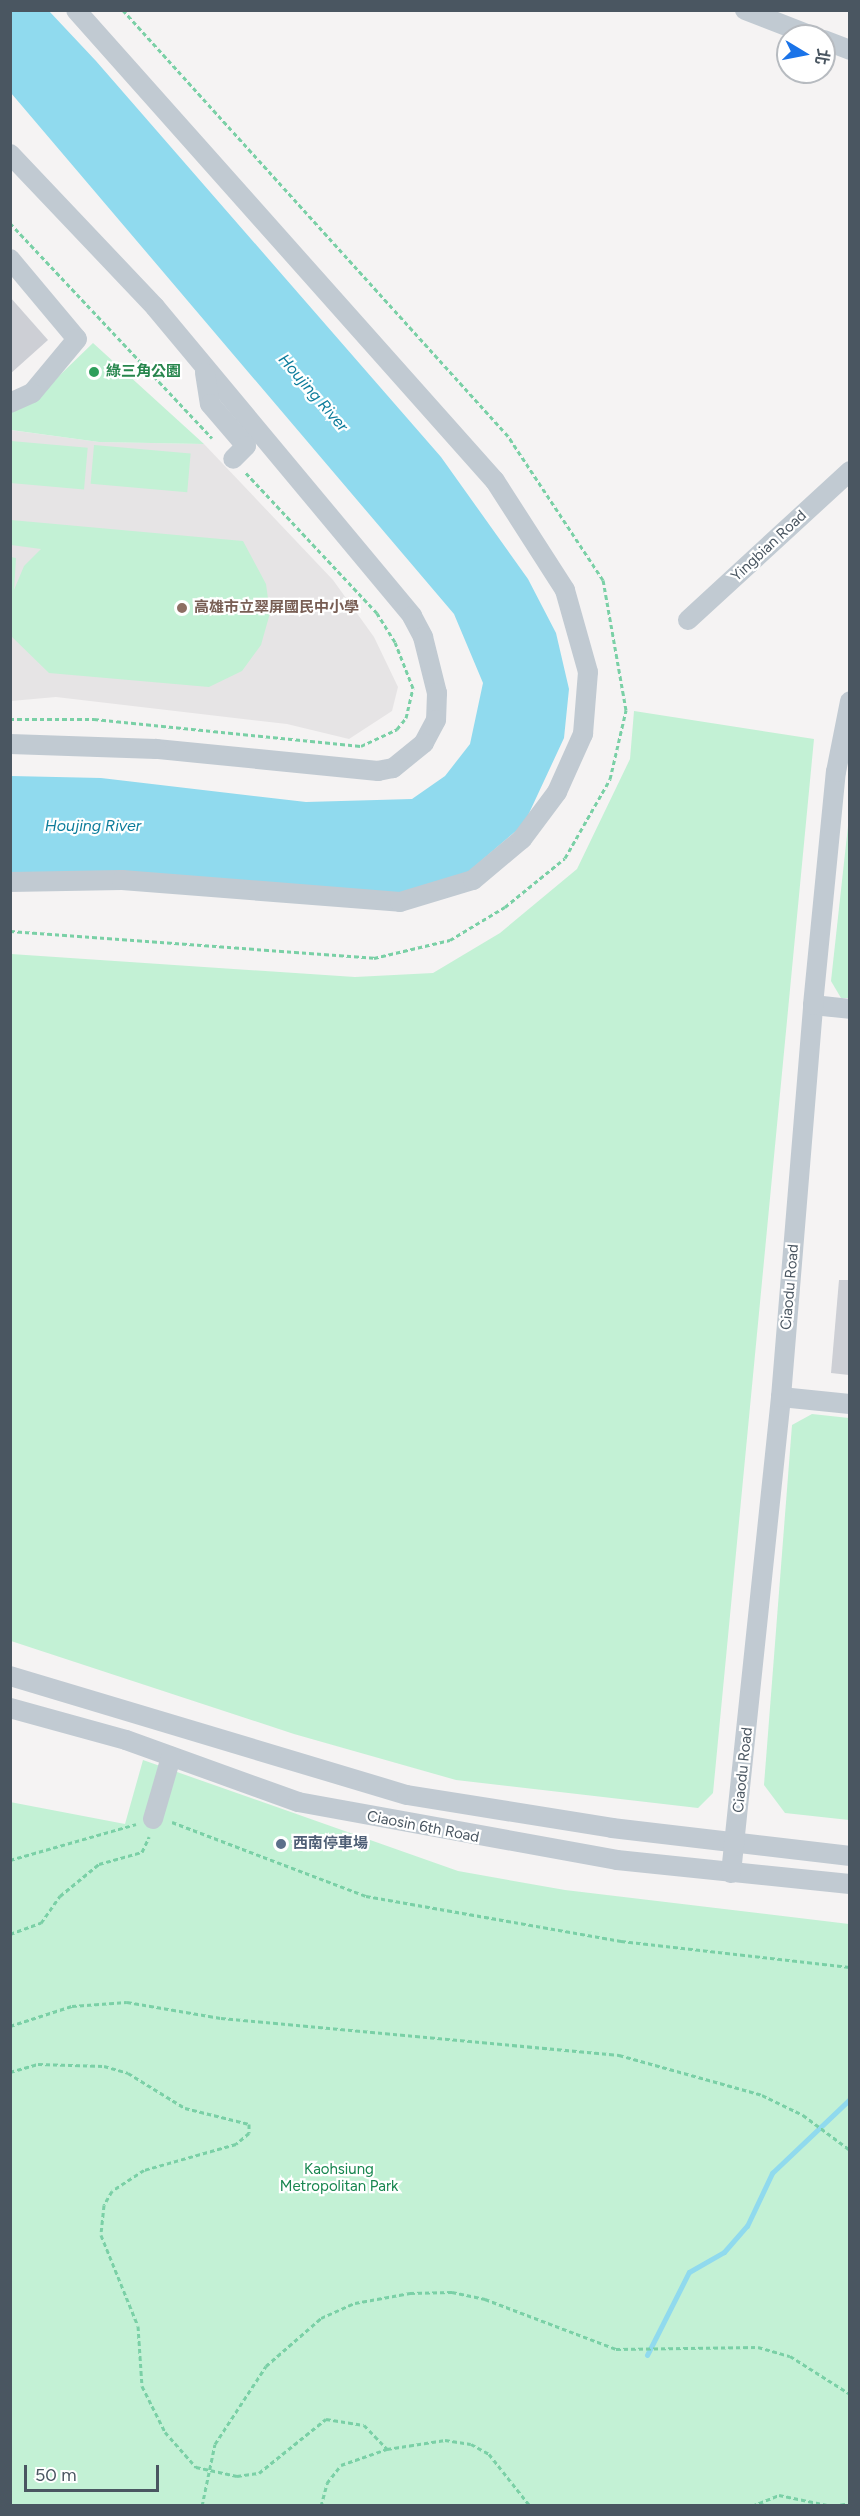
<!DOCTYPE html>
<html>
<head>
<meta charset="utf-8">
<style>
	body { margin:0 }
	#map { position:relative; width:860px; height:2516px; overflow:hidden; background:#f5f3f3; font-family:Figtree,"Noto Sans TC",sans-serif }
	div>[style] { position:absolute }
	.education>* { inset:0; background:#e6e4e5 }
	.green>* { inset:0; background:#c3f1d5; transform-origin:0 0 }
	.water>* { inset:0; background:#90daee }
	.stream>* { height:5px; margin:-2.5px; padding:0 2.5px; transform-origin:2.5px; border-radius:2.5px; background:#90daee }
	.building>* { inset:0; background:#cdcfd5 }
	.path>* { height:3px; margin-top:-1.5px; transform-origin:0; background:repeating-linear-gradient(90deg,#7ad0a6 0 4.5px,transparent 0 7.5px) }
	.minor>* { height:20px; margin:-10px; padding:0 10px; transform-origin:10px; border-radius:10px; background:#c1cad2 }
	.dots>* { width:16px; height:16px; translate:-50% -50%; box-sizing:border-box; border:3px solid #fff; border-radius:50% }
	span { translate:-50% -50%; white-space:nowrap; text-align:center; line-height:1.15; -webkit-text-stroke:4.5px #fff; paint-order:stroke }
	.leisure-label { font-size:15px; color:#27864d; font-weight:700 }
	.left { translate:0 -50%; text-align:left }
	.street-label { font-size:15px; color:#4a5661 }
	.education-label { font-size:15px; color:#785e54; font-weight:700 }
	.service-label { font-size:15px; color:#4e5e75; font-weight:700 }
	.park-label { font-size:15px; color:#17864f }
	.water-label { font-size:16px; color:#0c7c9b; font-style:italic }
	.frame { position:absolute; inset:0; border:12px solid #4a5661; pointer-events:none }
	.north { position:absolute; left:776px; top:24px; width:60px; height:60px; box-sizing:border-box; background:#fff; border:2px solid #b7bbc0; border-radius:50%; rotate:100deg; font-size:16px; font-weight:700; line-height:24px; text-align:center; color:#4a5661 }
	.north::after { content:''; display:block; margin:auto; width:21px; height:27px; background:#1a73e8; clip-path:polygon(50% 0,100% 100%,50% 72%,0 100%) }
	.scale { position:absolute; left:24px; top:2465px; width:135px; height:27px; box-sizing:border-box; border:3px solid #4a5661; border-top:0; padding-left:8px; font-size:18px; line-height:21px; white-space:nowrap; color:#4a5661; -webkit-text-stroke:4px #fff; paint-order:stroke }
</style>
</head>
<body>
<div id="map">
	<div class="education">
		<i style="clip-path:polygon(10px 430px,99px 442px,204px 444px,333px 580px,374px 637px,398px 687px,392px 711px,349px 739px,287px 724px,56px 697px,11px 701px)"></i>
	</div>
	<div class="green">
		<i style="clip-path:polygon(93px 343px,204px 444px,99px 442px,11px 430px,10px 409px,33px 401px)"></i>
		<i style="left:11px;top:441px;width:77px;height:42px;rotate:5deg"></i>
		<i style="left:94px;top:445px;width:97px;height:39px;rotate:5deg"></i>
		<i style="clip-path:polygon(11px 520px,243px 541px,266px 584px,270px 613px,261px 645px,242px 671px,209px 687px,49px 673px,11px 636px,11px 557px,16px 558px,14px 590px,24px 566px,41px 549px,11px 545px)"></i>
		<i style="clip-path:polygon(634px 711px,814px 739px,713px 1793px,698px 1808px,456px 1780px,294px 1734px,11px 1641px,11px 954px,355px 977px,433px 973px,500px 933px,577px 869px,630px 759px)"></i>
		<i style="clip-path:polygon(849px 817px,850px 998px,841px 998px,831px 981px)"></i>
		<i style="clip-path:polygon(812px 1414px,849px 1418px,849px 1820px,785px 1813px,764px 1785px,792px 1425px)"></i>
		<i style="clip-path:polygon(143px 1760px,458px 1871px,565px 1890px,849px 1924px,849px 2505px,11px 2505px,10px 1802px,125px 1824px)"></i>
	</div>
	<div class="water">
		<i style="clip-path:polygon(10px 11px,49px 11px,96px 61px,441px 457px,528px 579px,556px 633px,569px 689px,564px 738px,524px 824px,460px 879px,389px 896px,11px 874px,11px 776px,101px 778px,306px 802px,412px 799px,445px 776px,470px 744px,483px 683px,454px 614px,11px 93px)"></i>
	</div>
	<div class="stream">
		<i style="left:647px;top:2355px;width:93px;rotate:-63.2deg"></i>
		<i style="left:689px;top:2272px;width:40px;rotate:-29.7deg"></i>
		<i style="left:724px;top:2252px;width:35px;rotate:-49deg"></i>
		<i style="left:747px;top:2226px;width:59px;rotate:-64.7deg"></i>
		<i style="left:772px;top:2173px;width:108px;rotate:-43.5deg"></i>
	</div>
	<div class="building">
		<i style="clip-path:polygon(10px 297px,48px 340px,10px 374px)"></i>
		<i style="clip-path:polygon(839px 1280px,849px 1280px,849px 1375px,831px 1373px)"></i>
	</div>
	<div class="path">
		<i style="left:10px;top:223px;width:295px;rotate:46.8deg"></i>
		<i style="left:10px;top:719px;width:84px"></i>
		<i style="left:94px;top:719px;width:268px;rotate:5.8deg"></i>
		<i style="left:361px;top:746px;width:40px;rotate:-25deg"></i>
		<i style="left:397px;top:729px;width:14px;rotate:-51deg"></i>
		<i style="left:406px;top:718px;width:31px;rotate:-77deg"></i>
		<i style="left:413px;top:688px;width:49px;rotate:-111.4deg"></i>
		<i style="left:395px;top:642px;width:34px;rotate:-122deg"></i>
		<i style="left:377px;top:613px;width:192px;rotate:-133.1deg"></i>
		<i style="left:10px;top:931px;width:365px;rotate:4.2deg"></i>
		<i style="left:374px;top:958px;width:78px;rotate:-13.3deg"></i>
		<i style="left:450px;top:940px;width:64px;rotate:-31deg"></i>
		<i style="left:505px;top:907px;width:77px;rotate:-39.2deg"></i>
		<i style="left:565px;top:858px;width:91px;rotate:-60.3deg"></i>
		<i style="left:610px;top:779px;width:71px;rotate:-76.9deg"></i>
		<i style="left:626px;top:710px;width:132px;rotate:-100deg"></i>
		<i style="left:603px;top:580px;width:173px;rotate:-123.4deg"></i>
		<i style="left:508px;top:436px;width:574px;rotate:-132.11deg"></i>
		<i style="left:172px;top:1822px;width:208px;rotate:20.9deg"></i>
		<i style="left:366px;top:1896px;width:259px;rotate:10deg"></i>
		<i style="left:621px;top:1941px;width:230px;rotate:6.5deg"></i>
		<i style="left:10px;top:1860px;width:131px;rotate:-15.9deg"></i>
		<i style="left:10px;top:1934px;width:33px;rotate:-20deg"></i>
		<i style="left:41px;top:1923px;width:33px;rotate:-55deg"></i>
		<i style="left:60px;top:1896px;width:50px;rotate:-39.4deg"></i>
		<i style="left:99px;top:1864px;width:45px;rotate:-15.6deg"></i>
		<i style="left:142px;top:1852px;width:17px;rotate:-65deg"></i>
		<i style="left:10px;top:2026px;width:65px;rotate:-17.9deg"></i>
		<i style="left:72px;top:2006px;width:55px;rotate:-4.2deg"></i>
		<i style="left:127px;top:2002px;width:95px;rotate:9.7deg"></i>
		<i style="left:221px;top:2018px;width:400px;rotate:5.3deg"></i>
		<i style="left:619px;top:2055px;width:148px;rotate:15.6deg"></i>
		<i style="left:762px;top:2095px;width:46px;rotate:26deg"></i>
		<i style="left:803px;top:2115px;width:59px;rotate:36.7deg"></i>
		<i style="left:10px;top:2072px;width:29px;rotate:-16deg"></i>
		<i style="left:38px;top:2064px;width:66px;rotate:1.7deg"></i>
		<i style="left:104px;top:2066px;width:25px;rotate:16deg"></i>
		<i style="left:128px;top:2073px;width:67px;rotate:31.6deg"></i>
		<i style="left:185px;top:2108px;width:66px;rotate:14deg"></i>
		<i style="left:249px;top:2124px;width:9px;rotate:90deg"></i>
		<i style="left:249px;top:2133px;width:17px;rotate:140deg"></i>
		<i style="left:236px;top:2144px;width:96px;rotate:164.2deg"></i>
		<i style="left:144px;top:2170px;width:38px;rotate:147deg"></i>
		<i style="left:112px;top:2191px;width:16px;rotate:120deg"></i>
		<i style="left:104px;top:2205px;width:30px;rotate:96deg"></i>
		<i style="left:101px;top:2235px;width:98px;rotate:67.9deg"></i>
		<i style="left:138px;top:2326px;width:60px;rotate:86.2deg"></i>
		<i style="left:142px;top:2386px;width:51px;rotate:63.4deg"></i>
		<i style="left:165px;top:2432px;width:47px;rotate:48.5deg"></i>
		<i style="left:196px;top:2467px;width:42px;rotate:12.4deg"></i>
		<i style="left:237px;top:2476px;width:22px;rotate:-8deg"></i>
		<i style="left:259px;top:2473px;width:86px;rotate:-38.9deg"></i>
		<i style="left:326px;top:2419px;width:38px;rotate:9deg"></i>
		<i style="left:364px;top:2425px;width:33px;rotate:46deg"></i>
		<i style="left:202px;top:2506px;width:63px;rotate:-78.2deg"></i>
		<i style="left:215px;top:2444px;width:93px;rotate:-56.8deg"></i>
		<i style="left:266px;top:2366px;width:73px;rotate:-41.1deg"></i>
		<i style="left:321px;top:2318px;width:37px;rotate:-24deg"></i>
		<i style="left:355px;top:2303px;width:56px;rotate:-10.3deg"></i>
		<i style="left:410px;top:2293px;width:42px;rotate:-1.4deg"></i>
		<i style="left:452px;top:2292px;width:34px;rotate:12deg"></i>
		<i style="left:485px;top:2299px;width:140px;rotate:20.9deg"></i>
		<i style="left:616px;top:2349px;width:142px;rotate:-0.8deg"></i>
		<i style="left:758px;top:2347px;width:33px;rotate:16deg"></i>
		<i style="left:790px;top:2356px;width:71px;rotate:32.3deg"></i>
		<i style="left:321px;top:2506px;width:24px;rotate:-75deg"></i>
		<i style="left:327px;top:2483px;width:23px;rotate:-52deg"></i>
		<i style="left:341px;top:2465px;width:49px;rotate:-19.2deg"></i>
		<i style="left:387px;top:2449px;width:59px;rotate:-8.8deg"></i>
		<i style="left:445px;top:2440px;width:26px;rotate:9deg"></i>
		<i style="left:471px;top:2444px;width:21px;rotate:29deg"></i>
		<i style="left:489px;top:2454px;width:66px;rotate:51.7deg"></i>
		<i style="left:752px;top:2506px;width:29px;rotate:-22deg"></i>
		<i style="left:779px;top:2495px;width:54px;rotate:11.7deg"></i>
		<i style="left:833px;top:2506px;width:17px;rotate:-10deg"></i>
	</div>
	<div class="minor">
		<i style="left:745px;top:10px;width:72px;rotate:21.2deg"></i>
		<i style="left:824px;top:40px;width:28px;rotate:21deg"></i>
		<i style="left:10px;top:154px;width:211px;rotate:46.5deg"></i>
		<i style="left:155px;top:307px;width:402px;rotate:50.2deg"></i>
		<i style="left:412px;top:616px;width:24px;rotate:62deg"></i>
		<i style="left:423px;top:637px;width:58px;rotate:76deg"></i>
		<i style="left:437px;top:693px;width:27px;rotate:92deg"></i>
		<i style="left:436px;top:720px;width:26px;rotate:118deg"></i>
		<i style="left:424px;top:743px;width:40px;rotate:141deg"></i>
		<i style="left:393px;top:768px;width:15px;rotate:169deg"></i>
		<i style="left:378px;top:771px;width:223px;rotate:-174.3deg"></i>
		<i style="left:156px;top:749px;width:146px;rotate:-178deg"></i>
		<i style="left:10px;top:259px;width:104px;rotate:50.1deg"></i>
		<i style="left:77px;top:339px;width:70px;rotate:129.8deg"></i>
		<i style="left:32px;top:393px;width:24px;rotate:156deg"></i>
		<i style="left:205px;top:373px;width:31px;rotate:81deg"></i>
		<i style="left:210px;top:404px;width:55px;rotate:49.4deg"></i>
		<i style="left:246px;top:446px;width:18px;rotate:135deg"></i>
		<i style="left:688px;top:620px;width:220px;rotate:-42.6deg"></i>
		<i style="left:10px;top:882px;width:112px;rotate:-1deg"></i>
		<i style="left:122px;top:880px;width:279px;rotate:4.5deg"></i>
		<i style="left:400px;top:902px;width:76px;rotate:-16.8deg"></i>
		<i style="left:473px;top:880px;width:64px;rotate:-39.9deg"></i>
		<i style="left:522px;top:839px;width:59px;rotate:-53.3deg"></i>
		<i style="left:557px;top:792px;width:64px;rotate:-65.9deg"></i>
		<i style="left:583px;top:734px;width:62px;rotate:-85.4deg"></i>
		<i style="left:588px;top:672px;width:85px;rotate:-105.7deg"></i>
		<i style="left:565px;top:590px;width:130px;rotate:-122.7deg"></i>
		<i style="left:495px;top:481px;width:630px;rotate:-131.66deg"></i>
		<i style="left:813px;top:1005px;width:37px;rotate:6deg"></i>
		<i style="left:781px;top:1397px;width:69px;rotate:5.8deg"></i>
		<i style="left:10px;top:1676px;width:414px;rotate:16.7deg"></i>
		<i style="left:407px;top:1795px;width:208px;rotate:9.1deg"></i>
		<i style="left:612px;top:1828px;width:240px;rotate:6.7deg"></i>
		<i style="left:10px;top:1708px;width:120px;rotate:15.4deg"></i>
		<i style="left:126px;top:1740px;width:183px;rotate:19.8deg"></i>
		<i style="left:298px;top:1802px;width:324px;rotate:10.3deg"></i>
		<i style="left:617px;top:1860px;width:234px;rotate:5.9deg"></i>
		<i style="left:153px;top:1819px;width:65px;rotate:-73.8deg"></i>
		<i style="left:731px;top:1873px;width:479px;rotate:-84deg"></i>
		<i style="left:781px;top:1397px;width:393px;rotate:-85.3deg"></i>
		<i style="left:813px;top:1005px;width:234px;rotate:-84.4deg"></i>
		<i style="left:836px;top:772px;width:72px;rotate:-78.8deg"></i>
	</div>
	<div class="dots">
		<i style="left:94px;top:372px;background:#2e9e5b"></i>
		<i style="left:182px;top:608px;background:#8d6e63"></i>
		<i style="left:281px;top:1844px;background:#5c6f8a"></i>
	</div>
	<div class="leisure-label">
		<span class="left" style="left:106px;top:372px">綠三角公園</span>
	</div>
	<div class="street-label">
		<span style="left:769px;top:546px;rotate:-43deg">Yingbian Road</span>
		<span style="left:790px;top:1287px;rotate:-85deg">Ciaodu Road</span>
		<span style="left:743px;top:1770px;rotate:-84deg">Ciaodu Road</span>
		<span style="left:423px;top:1827px;rotate:11deg">Ciaosin 6th Road</span>
	</div>
	<div class="education-label">
		<span class="left" style="left:194px;top:608px">高雄市立翠屏國民中小學</span>
	</div>
	<div class="service-label">
		<span class="left" style="left:293px;top:1844px">西南停車場</span>
	</div>
	<div class="park-label">
		<span style="left:339px;top:2178px">Kaohsiung<br>Metropolitan Park</span>
	</div>
	<div class="water-label">
		<span style="left:313px;top:393px;rotate:49deg">Houjing River</span>
		<span style="left:93px;top:826px">Houjing River</span>
	</div>
	<div class="frame"></div>
	<div class="north">北</div>
	<div class="scale">50 m</div>
</div>
</body>
</html>
